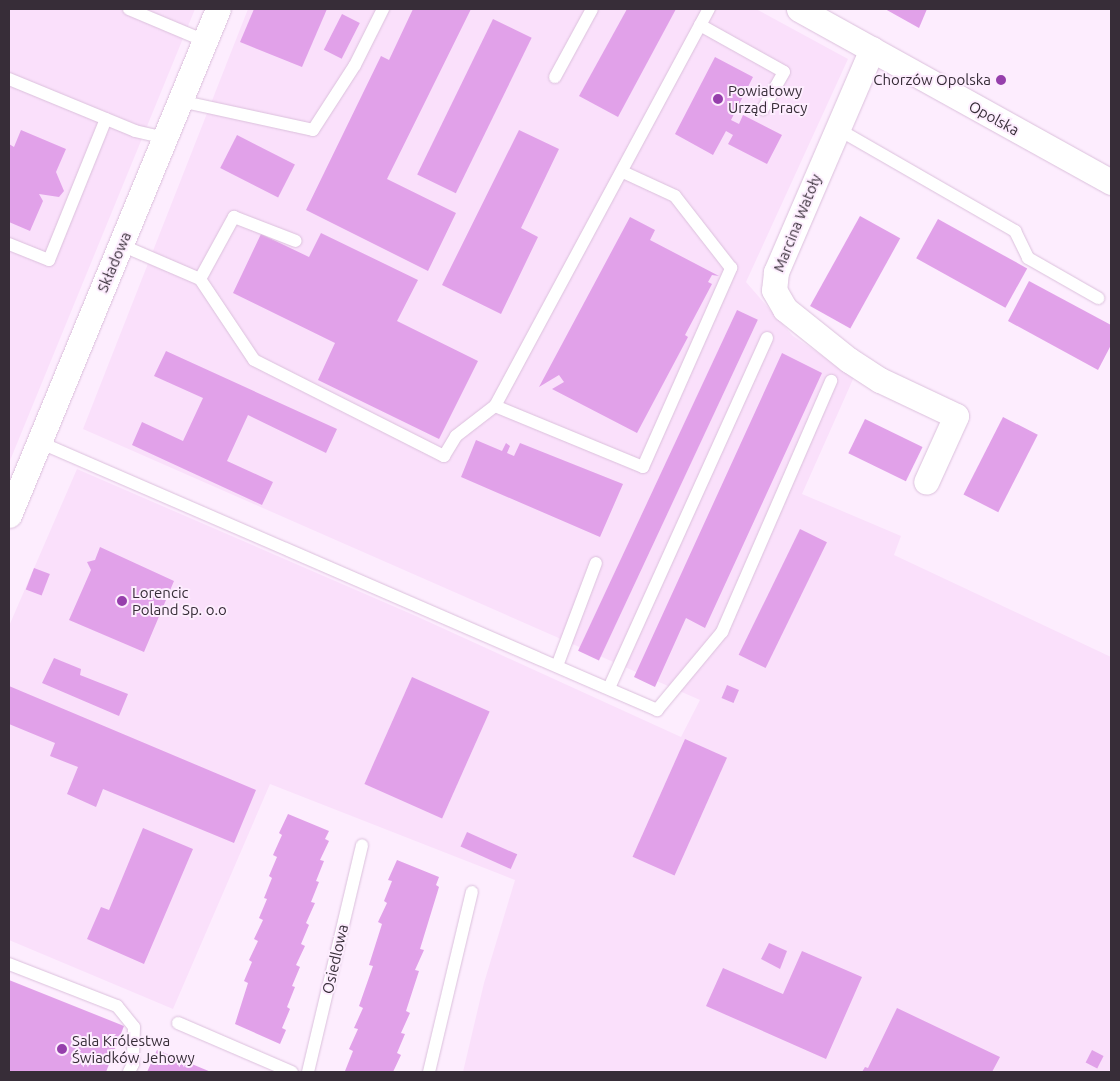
<!DOCTYPE html>
<html>
<head>
<meta charset="utf-8">
<style>
	body { margin:0 }
	#map { position:relative; width:1120px; height:1081px; overflow:hidden; background:#fdedfe; font-family:Ubuntu,sans-serif }
	div>[style] { position:absolute }
	.built>* { inset:0; background:#fae0fb }
	.building>* { inset:0; background:#e1a1e9; transform-origin:0 0 }
	.roads { filter:drop-shadow(0 0 1px #dbc0dc) drop-shadow(0 0 1px #dbc0dc) }
	.lane>* { height:12px; margin:-6px; padding:0 6px; transform-origin:6px; border-radius:6px; background:#fff }
	.street>* { height:25px; margin:-12.5px; padding:0 12.5px; transform-origin:12.5px; border-radius:12.5px; background:#fff }
	.dots>* { width:14px; height:14px; translate:-50% -50%; box-sizing:border-box; border:2px solid #fdedfe; border-radius:50% }
	span { translate:-50% -50%; white-space:nowrap; text-align:center; line-height:1.15; -webkit-text-stroke:4px #fdedfe; paint-order:stroke }
	.poi-label { font-size:15px; color:#372d38 }
	.right { translate:-100% -50%; text-align:right }
	.left { translate:0 -50%; text-align:left }
	.street-label { font-size:15px; color:#372d38 }
	.frame { position:absolute; inset:0; border:10px solid #372d38; pointer-events:none }
</style>
</head>
<body>
<div id="map">
	<div class="built">
		<i style="clip-path:polygon(9px 9px,195px 9px,9px 463px)"></i>
		<i style="clip-path:polygon(248px 9px,756px 9px,848px 59px,746px 282px,793px 336px,854px 377px,802px 494px,901px 536px,894px 555px,1111px 657px,1111px 1072px,463px 1072px,484px 983px,515px 880px,270px 784px,173px 1009px,9px 940px,9px 626px,77px 469px,416px 616px,681px 737px,700px 700px,83px 429px)"></i>
	</div>
	<div class="building">
		<i style="clip-path:polygon(254px 9px,327px 9px,302px 67px,240px 42px)"></i>
		<i style="clip-path:polygon(413px 9px,471px 9px,387px 179px,456px 213px,428px 271px,306px 210px,381px 56px,389px 60px)"></i>
		<i style="clip-path:polygon(627px 9px,676px 9px,618px 117px,579px 96px)"></i>
		<i style="clip-path:polygon(885px 9px,927px 9px,919px 28px)"></i>
		<i style="left:342px;top:14px;width:20px;height:40px;rotate:27deg"></i>
		<i style="left:493px;top:19px;width:43px;height:173px;rotate:26deg"></i>
		<i style="clip-path:polygon(715px 57px,753px 77px,731px 120px,739px 124px,743px 115px,782px 135px,767px 164px,728px 144px,733px 135px,726px 131px,713px 155px,675px 134px)"></i>
		<i style="clip-path:polygon(21px 130px,66px 149px,56px 172px,64px 191px,59px 197px,39px 194px,43px 201px,30px 231px,9px 222px,9px 144px,14px 147px)"></i>
		<i style="clip-path:polygon(519px 130px,559px 149px,521px 228px,538px 237px,501px 314px,442px 285px)"></i>
		<i style="left:237px;top:135px;width:65px;height:37px;rotate:27deg"></i>
		<i style="left:860px;top:216px;width:46px;height:103px;rotate:29deg"></i>
		<i style="clip-path:polygon(630px 217px,655px 230px,650px 240px,719px 276px,712px 275px,708px 282px,712px 284px,685px 335px,688px 337px,637px 433px,552px 389px,564px 382px,559px 375px,539px 387px)"></i>
		<i style="left:938px;top:219px;width:102px;height:45px;rotate:29deg"></i>
		<i style="clip-path:polygon(321px 233px,418px 280px,397px 321px,478px 361px,439px 439px,318px 380px,335px 343px,233px 293px,261px 234px,309px 257px)"></i>
		<i style="clip-path:polygon(1029px 281px,1111px 325px,1111px 345px,1098px 370px,1008px 321px)"></i>
		<i style="left:737px;top:310px;width:23px;height:376px;rotate:25deg"></i>
		<i style="clip-path:polygon(166px 351px,337px 429px,326px 453px,248px 415px,227px 461px,273px 482px,262px 505px,132px 445px,142px 422px,183px 441px,203px 398px,154px 376px)"></i>
		<i style="clip-path:polygon(782px 353px,822px 373px,705px 628px,686px 618px,655px 687px,634px 677px)"></i>
		<i style="left:1003px;top:417px;width:39px;height:87px;rotate:27deg"></i>
		<i style="left:865px;top:419px;width:64px;height:38px;rotate:26deg"></i>
		<i style="clip-path:polygon(476px 440px,502px 451px,506px 443px,510px 446px,507px 453px,514px 456px,520px 443px,623px 484px,600px 537px,461px 477px)"></i>
		<i style="left:800px;top:529px;width:30px;height:140px;rotate:26deg"></i>
		<i style="clip-path:polygon(100px 547px,174px 581px,144px 652px,69px 620px,91px 570px,87px 562px,95px 560px)"></i>
		<i style="left:34px;top:568px;width:17px;height:23px;rotate:21deg"></i>
		<i style="clip-path:polygon(54px 658px,81px 669px,80px 675px,128px 694px,119px 716px,42px 683px)"></i>
		<i style="left:412px;top:677px;width:85px;height:117px;rotate:24deg"></i>
		<i style="left:727px;top:685px;width:13px;height:14px;rotate:23deg"></i>
		<i style="clip-path:polygon(9px 686px,256px 790px,234px 843px,103px 789px,96px 807px,67px 794px,78px 767px,50px 756px,55px 743px,9px 724px)"></i>
		<i style="left:685px;top:739px;width:46px;height:129px;rotate:24deg"></i>
		<i style="clip-path:polygon(288px 814px,329px 831px,325px 839px,329px 841px,320px 860px,324px 861px,316px 881px,319px 882px,311px 902px,315px 903px,306px 923px,309px 925px,301px 944px,305px 946px,296px 965px,300px 967px,292px 986px,295px 987px,287px 1007px,290px 1009px,282px 1028px,286px 1030px,280px 1044px,235px 1024px,248px 983px,244px 981px,252px 962px,249px 960px,258px 941px,254px 939px,263px 920px,259px 918px,267px 899px,264px 898px,272px 878px,269px 876px,277px 857px,273px 855px,282px 835px,279px 833px)"></i>
		<i style="clip-path:polygon(143px 828px,193px 849px,144px 964px,87px 939px,101px 907px,109px 910px)"></i>
		<i style="left:467px;top:832px;width:55px;height:16px;rotate:24deg"></i>
		<i style="clip-path:polygon(397px 860px,439px 877px,436px 885px,439px 887px,420px 949px,424px 950px,415px 970px,419px 971px,406px 1011px,410px 1013px,401px 1033px,405px 1034px,397px 1053px,401px 1055px,393px 1072px,348px 1072px,345px 1071px,353px 1051px,349px 1049px,358px 1029px,354px 1028px,363px 1008px,359px 1006px,373px 966px,369px 965px,382px 924px,378px 922px,387px 903px,384px 901px,392px 881px,388px 880px)"></i>
		<i style="clip-path:polygon(769px 943px,787px 951px,780px 969px,761px 959px)"></i>
		<i style="clip-path:polygon(802px 951px,862px 977px,826px 1059px,706px 1006px,723px 968px,783px 994px)"></i>
		<i style="clip-path:polygon(9px 980px,124px 1026px,106px 1072px,9px 1072px)"></i>
		<i style="clip-path:polygon(897px 1008px,1000px 1057px,992px 1072px,862px 1072px,865px 1067px,868px 1068px)"></i>
		<i style="clip-path:polygon(157px 1050px,187px 1062px,211px 1072px,147px 1072px)"></i>
		<i style="left:1092px;top:1050px;width:13px;height:14px;rotate:27deg"></i>
	</div>
	<div class="roads">
		<div class="lane">
			<i style="left:129px;top:9px;width:82px;rotate:22.8deg"></i>
			<i style="left:700px;top:25px;width:96px;rotate:29.2deg"></i>
			<i style="left:784px;top:72px;width:43px;rotate:119.6deg"></i>
			<i style="left:555px;top:77px;width:77px;rotate:-61.4deg"></i>
			<i style="left:9px;top:79px;width:136px;rotate:22.4deg"></i>
			<i style="left:135px;top:131px;width:31px;rotate:13deg"></i>
			<i style="left:180px;top:101px;width:136px;rotate:12.3deg"></i>
			<i style="left:313px;top:130px;width:77px;rotate:-57.1deg"></i>
			<i style="left:355px;top:65px;width:63px;rotate:-63.4deg"></i>
			<i style="left:836px;top:128px;width:207px;rotate:29.9deg"></i>
			<i style="left:1015px;top:231px;width:30px;rotate:64deg"></i>
			<i style="left:1028px;top:258px;width:81px;rotate:29.7deg"></i>
			<i style="left:9px;top:244px;width:43px;rotate:21.8deg"></i>
			<i style="left:49px;top:260px;width:152px;rotate:-68deg"></i>
			<i style="left:121px;top:245px;width:86px;rotate:23.3deg"></i>
			<i style="left:200px;top:279px;width:97px;rotate:56.3deg"></i>
			<i style="left:254px;top:360px;width:213px;rotate:26.8deg"></i>
			<i style="left:444px;top:456px;width:23px;rotate:-59deg"></i>
			<i style="left:456px;top:436px;width:49px;rotate:-37.6deg"></i>
			<i style="left:495px;top:406px;width:451px;rotate:-61.7deg"></i>
			<i style="left:200px;top:279px;width:71px;rotate:-61.3deg"></i>
			<i style="left:234px;top:217px;width:66px;rotate:21.2deg"></i>
			<i style="left:495px;top:406px;width:160px;rotate:22.4deg"></i>
			<i style="left:643px;top:467px;width:218px;rotate:-66.1deg"></i>
			<i style="left:731px;top:268px;width:91px;rotate:-127.9deg"></i>
			<i style="left:675px;top:196px;width:57px;rotate:-155.2deg"></i>
			<i style="left:39px;top:442px;width:674px;rotate:23.44deg"></i>
			<i style="left:657px;top:710px;width:102px;rotate:-50.2deg"></i>
			<i style="left:722px;top:632px;width:274px;rotate:-66.5deg"></i>
			<i style="left:557px;top:666px;width:110px;rotate:-69.3deg"></i>
			<i style="left:609px;top:688px;width:384px;rotate:-65.7deg"></i>
			<i style="left:9px;top:964px;width:116px;rotate:21.3deg"></i>
			<i style="left:117px;top:1006px;width:27px;rotate:51deg"></i>
			<i style="left:134px;top:1027px;width:37px;rotate:92deg"></i>
			<i style="left:133px;top:1064px;width:9px;rotate:117deg"></i>
			<i style="left:178px;top:1023px;width:124px;rotate:23.3deg"></i>
			<i style="left:308px;top:1072px;width:233px;rotate:-76.6deg"></i>
			<i style="left:429px;top:1072px;width:185px;rotate:-76.6deg"></i>
		</div>
		<div class="street">
			<i style="left:799px;top:9px;width:357px;rotate:29deg"></i>
			<i style="left:872px;top:49px;width:243px;rotate:113.3deg"></i>
			<i style="left:776px;top:272px;width:18px;rotate:96deg"></i>
			<i style="left:774px;top:290px;width:22px;rotate:60deg"></i>
			<i style="left:785px;top:309px;width:82px;rotate:38.6deg"></i>
			<i style="left:849px;top:360px;width:37px;rotate:33deg"></i>
			<i style="left:880px;top:380px;width:84px;rotate:25.3deg"></i>
			<i style="left:956px;top:416px;width:72px;rotate:114.4deg"></i>
			<i style="left:9px;top:515px;width:547px;rotate:-67.56deg"></i>
		</div>
	</div>
	<div class="dots">
		<i style="left:1001px;top:80px;background:#963fac"></i>
		<i style="left:718px;top:99px;background:#963fac"></i>
		<i style="left:122px;top:601px;background:#963fac"></i>
		<i style="left:62px;top:1049px;background:#963fac"></i>
	</div>
	<div class="poi-label">
		<span class="right" style="left:991px;top:80px">Chorzów Opolska</span>
		<span class="left" style="left:728px;top:99px">Powiatowy<br>Urząd Pracy</span>
		<span class="left" style="left:132px;top:601px">Lorencic<br>Poland Sp. o.o</span>
		<span class="left" style="left:72px;top:1049px">Sala Królestwa<br>Świadków Jehowy</span>
	</div>
	<div class="street-label">
		<span style="left:994px;top:118px;rotate:29deg">Opolska</span>
		<span style="left:797px;top:223px;rotate:-68deg">Marcina Watoły</span>
		<span style="left:114px;top:262px;rotate:-67deg">Składowa</span>
		<span style="left:335px;top:959px;rotate:-77deg">Osiedlowa</span>
	</div>
	<div class="frame"></div>
</div>
</body>
</html>
